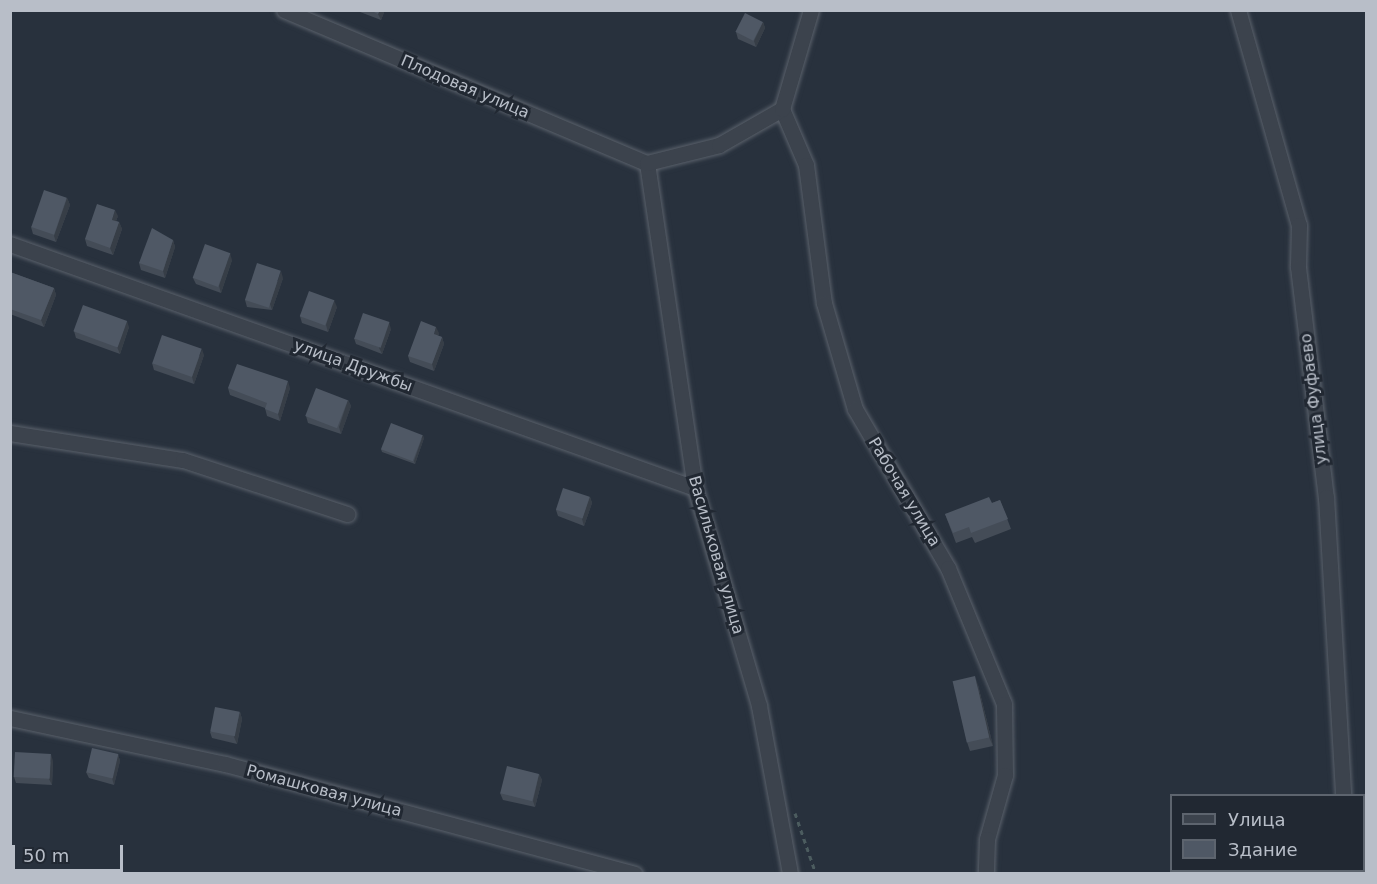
<!DOCTYPE html>
<html>
<head>
<meta charset="utf-8">
<style>
	body { margin:0 }
	#map { position:relative; width:1377px; height:884px; overflow:hidden; background:#28313d; font-family:"DejaVu Sans",sans-serif }
	div>[style] { position:absolute }
	.path>* { height:3px; margin-top:-1.5px; transform-origin:0; background:repeating-linear-gradient(90deg,#4c5c5f 0 4.5px,transparent 0 9px) }
	.roads { filter:drop-shadow(0 0 2px #5a616b) drop-shadow(0 0 2px #5a616b) }
	.minor>* { height:15px; margin:-7.5px; padding:0 7.5px; transform-origin:7.5px; border-radius:7.5px; background:#3c434d }
	.wall>* { inset:0; background:#444c57 }
	.shaded-wall>* { inset:0; background:#373e47 }
	.building>* { inset:0; background:#4f5865; transform-origin:0 0 }
	span { translate:-50% -50%; white-space:nowrap; text-align:center; line-height:1.15; -webkit-text-stroke:6px #212832; paint-order:stroke }
	.street-label { font-size:16px; color:#b8bec8 }
	.frame { position:absolute; inset:0; border:12px solid #b8bec8; pointer-events:none }
	.legend { position:absolute; left:1170px; top:794px; width:195px; height:78px; box-sizing:border-box; background:#212832; border:2px solid #5d646e; margin:0; padding:8px 10px; list-style:none; font-size:18px; color:#b8bec8 }
	.legend li { display:flex; align-items:center; gap:12px; height:30px }
	.legend b { width:30px; border:2px solid #5d646e }
	.scale { position:absolute; left:12px; top:845px; width:111px; height:27px; box-sizing:border-box; border:3px solid #b8bec8; border-top:0; padding-left:8px; font-size:18px; line-height:21px; white-space:nowrap; color:#b8bec8; -webkit-text-stroke:4px #212832; paint-order:stroke }
</style>
</head>
<body>
<div id="map">
	<div class="path">
		<i style="left:795px;top:813px;width:65px;rotate:71deg"></i>
	</div>
	<div class="roads">
		<div class="minor">
			<i style="left:284px;top:10px;width:394px;rotate:22.9deg"></i>
			<i style="left:1238px;top:10px;width:223px;rotate:74.2deg"></i>
			<i style="left:1299px;top:225px;width:42px;rotate:91.4deg"></i>
			<i style="left:1298px;top:267px;width:232px;rotate:83.1deg"></i>
			<i style="left:1326px;top:497px;width:299px;rotate:86.7deg"></i>
			<i style="left:782px;top:109px;width:61px;rotate:66.8deg"></i>
			<i style="left:806px;top:165px;width:139px;rotate:82.6deg"></i>
			<i style="left:824px;top:303px;width:110px;rotate:73.7deg"></i>
			<i style="left:855px;top:409px;width:184px;rotate:59.7deg"></i>
			<i style="left:948px;top:568px;width:147px;rotate:67.6deg"></i>
			<i style="left:1004px;top:704px;width:71px;rotate:89.2deg"></i>
			<i style="left:1005px;top:775px;width:66px;rotate:105.7deg"></i>
			<i style="left:987px;top:839px;width:35px;rotate:92deg"></i>
			<i style="left:647px;top:163px;width:329px;rotate:81.6deg"></i>
			<i style="left:695px;top:488px;width:227px;rotate:73.6deg"></i>
			<i style="left:759px;top:706px;width:171px;rotate:79.5deg"></i>
			<i style="left:647px;top:163px;width:74px;rotate:-14deg"></i>
			<i style="left:719px;top:145px;width:73px;rotate:-29.7deg"></i>
			<i style="left:782px;top:109px;width:103px;rotate:-73.7deg"></i>
			<i style="left:10px;top:244px;width:727px;rotate:19.61deg"></i>
			<i style="left:10px;top:433px;width:175px;rotate:8.9deg"></i>
			<i style="left:183px;top:460px;width:173px;rotate:18.2deg"></i>
			<i style="left:10px;top:718px;width:220px;rotate:12.1deg"></i>
			<i style="left:225px;top:764px;width:424px;rotate:15deg"></i>
			<i style="left:1346px;top:870px;width:4px;rotate:90deg"></i>
		</div>
	</div>
	<div class="wall">
		<i style="clip-path:polygon(359px 10px,385px 10px,381px 20px,360px 12px)"></i>
		<i style="clip-path:polygon(763px 22px,765px 28px,756px 47px,738px 39px,736px 32px)"></i>
		<i style="clip-path:polygon(67px 198px,70px 205px,56px 242px,33px 234px,31px 227px)"></i>
		<i style="clip-path:polygon(118px 216px,116px 221px,119px 222px,122px 229px,113px 255px,87px 246px,85px 239px)"></i>
		<i style="clip-path:polygon(173px 240px,175px 247px,165px 278px,141px 270px,139px 263px)"></i>
		<i style="clip-path:polygon(232px 260px,221px 293px,196px 284px,193px 278px)"></i>
		<i style="clip-path:polygon(10px 272px,54px 288px,56px 295px,44px 327px,10px 314px)"></i>
		<i style="clip-path:polygon(283px 278px,272px 310px,247px 307px,245px 300px)"></i>
		<i style="clip-path:polygon(337px 307px,328px 332px,302px 323px,300px 316px)"></i>
		<i style="clip-path:polygon(129px 327px,120px 354px,76px 338px,74px 331px)"></i>
		<i style="clip-path:polygon(391px 329px,382px 354px,356px 344px,354px 338px)"></i>
		<i style="clip-path:polygon(439px 333px,438px 336px,442px 337px,444px 344px,434px 371px,410px 362px,408px 356px)"></i>
		<i style="clip-path:polygon(204px 355px,194px 384px,154px 370px,152px 363px)"></i>
		<i style="clip-path:polygon(228px 388px,290px 388px,280px 421px,267px 416px,265px 408px,230px 395px)"></i>
		<i style="clip-path:polygon(348px 400px,351px 406px,341px 434px,308px 423px,306px 416px)"></i>
		<i style="clip-path:polygon(424px 438px,415px 464px,382px 452px,381px 449px)"></i>
		<i style="clip-path:polygon(590px 497px,592px 503px,584px 526px,558px 516px,556px 510px)"></i>
		<i style="clip-path:polygon(1000px 500px,1011px 529px,975px 543px,972px 537px,956px 543px,945px 514px,992px 503px)"></i>
		<i style="clip-path:polygon(978px 685px,993px 746px,970px 751px,967px 742px)"></i>
		<i style="clip-path:polygon(240px 712px,242px 719px,237px 744px,212px 738px,210px 732px)"></i>
		<i style="clip-path:polygon(118px 754px,120px 761px,114px 785px,89px 778px,86px 772px)"></i>
		<i style="clip-path:polygon(53px 761px,52px 785px,16px 783px,14px 777px)"></i>
		<i style="clip-path:polygon(539px 774px,542px 780px,535px 807px,503px 800px,500px 793px)"></i>
	</div>
	<div class="shaded-wall">
		<i style="clip-path:polygon(380px 10px,385px 10px,381px 20px,378px 14px)"></i>
		<i style="clip-path:polygon(763px 22px,765px 28px,756px 47px,754px 41px)"></i>
		<i style="clip-path:polygon(67px 198px,70px 205px,56px 242px,54px 236px)"></i>
		<i style="clip-path:polygon(115px 210px,118px 216px,114px 226px,112px 220px)"></i>
		<i style="clip-path:polygon(119px 222px,122px 229px,113px 255px,110px 248px)"></i>
		<i style="clip-path:polygon(173px 240px,175px 247px,165px 278px,163px 271px)"></i>
		<i style="clip-path:polygon(230px 253px,232px 260px,221px 293px,219px 286px)"></i>
		<i style="clip-path:polygon(281px 271px,283px 278px,272px 310px,270px 304px)"></i>
		<i style="clip-path:polygon(54px 288px,56px 295px,44px 327px,41px 320px)"></i>
		<i style="clip-path:polygon(334px 300px,337px 307px,328px 332px,326px 325px)"></i>
		<i style="clip-path:polygon(127px 321px,129px 327px,120px 354px,117px 347px)"></i>
		<i style="clip-path:polygon(389px 322px,391px 329px,382px 354px,379px 348px)"></i>
		<i style="clip-path:polygon(436px 327px,439px 333px,436px 341px,434px 334px)"></i>
		<i style="clip-path:polygon(442px 337px,444px 344px,434px 371px,432px 364px)"></i>
		<i style="clip-path:polygon(202px 349px,204px 355px,194px 384px,192px 377px)"></i>
		<i style="clip-path:polygon(288px 381px,290px 388px,280px 421px,278px 414px)"></i>
		<i style="clip-path:polygon(348px 400px,351px 406px,341px 434px,339px 427px)"></i>
		<i style="clip-path:polygon(423px 435px,424px 438px,415px 464px,414px 461px)"></i>
		<i style="clip-path:polygon(590px 497px,592px 503px,584px 526px,582px 519px)"></i>
		<i style="clip-path:polygon(975px 676px,978px 685px,993px 746px,989px 737px)"></i>
		<i style="clip-path:polygon(240px 712px,242px 719px,237px 744px,234px 737px)"></i>
		<i style="clip-path:polygon(51px 754px,53px 761px,52px 785px,49px 779px)"></i>
		<i style="clip-path:polygon(118px 754px,120px 761px,114px 785px,112px 778px)"></i>
		<i style="clip-path:polygon(539px 774px,542px 780px,535px 807px,533px 801px)"></i>
	</div>
	<div class="building">
		<i style="clip-path:polygon(370px 10px,380px 10px,378px 14px)"></i>
		<i style="left:745px;top:13px;width:20px;height:21px;rotate:27deg"></i>
		<i style="left:44px;top:190px;width:24px;height:39px;rotate:19deg"></i>
		<i style="clip-path:polygon(97px 204px,115px 210px,112px 220px,119px 222px,110px 248px,85px 239px)"></i>
		<i style="clip-path:polygon(152px 228px,173px 240px,163px 271px,139px 263px)"></i>
		<i style="left:205px;top:244px;width:27px;height:36px;rotate:20deg"></i>
		<i style="left:257px;top:263px;width:25px;height:39px;rotate:18deg"></i>
		<i style="clip-path:polygon(10px 272px,54px 288px,41px 320px,10px 309px)"></i>
		<i style="left:309px;top:291px;width:27px;height:27px;rotate:20deg"></i>
		<i style="left:83px;top:305px;width:47px;height:28px;rotate:20deg"></i>
		<i style="left:363px;top:313px;width:28px;height:27px;rotate:19deg"></i>
		<i style="clip-path:polygon(421px 321px,436px 327px,434px 334px,442px 337px,432px 364px,408px 356px)"></i>
		<i style="left:162px;top:335px;width:42px;height:30px;rotate:19deg"></i>
		<i style="clip-path:polygon(237px 364px,288px 381px,278px 414px,265px 409px,267px 403px,228px 388px)"></i>
		<i style="left:316px;top:388px;width:34px;height:30px;rotate:21deg"></i>
		<i style="left:391px;top:423px;width:34px;height:28px;rotate:21deg"></i>
		<i style="left:563px;top:488px;width:28px;height:23px;rotate:18deg"></i>
		<i style="clip-path:polygon(989px 497px,992px 503px,1000px 500px,1008px 519px,971px 533px,969px 527px,953px 533px,945px 514px)"></i>
		<i style="left:975px;top:676px;width:63px;height:23px;rotate:77deg"></i>
		<i style="left:215px;top:707px;width:25px;height:25px;rotate:11deg"></i>
		<i style="left:92px;top:748px;width:27px;height:25px;rotate:13deg"></i>
		<i style="left:15px;top:752px;width:36px;height:25px;rotate:3deg"></i>
		<i style="left:507px;top:766px;width:33px;height:28px;rotate:14deg"></i>
	</div>
	<div class="street-label">
		<span style="left:465px;top:87px;rotate:23deg">Плодовая улица</span>
		<span style="left:353px;top:366px;rotate:20deg">улица Дружбы</span>
		<span style="left:1314px;top:399px;rotate:-97deg">улица Фуфаево</span>
		<span style="left:904px;top:492px;rotate:59deg">Рабочая улица</span>
		<span style="left:716px;top:555px;rotate:74deg">Васильковая улица</span>
		<span style="left:324px;top:791px;rotate:15deg">Ромашковая улица</span>
	</div>
	<div class="frame"></div>
	<ul class="legend">
	<li><b style="height:8px;background:#3c434d"></b>Улица</li>
	<li><b style="height:16px;background:#4f5865"></b>Здание</li>
	</ul>
	<div class="scale">50 m</div>
</div>
</body>
</html>
